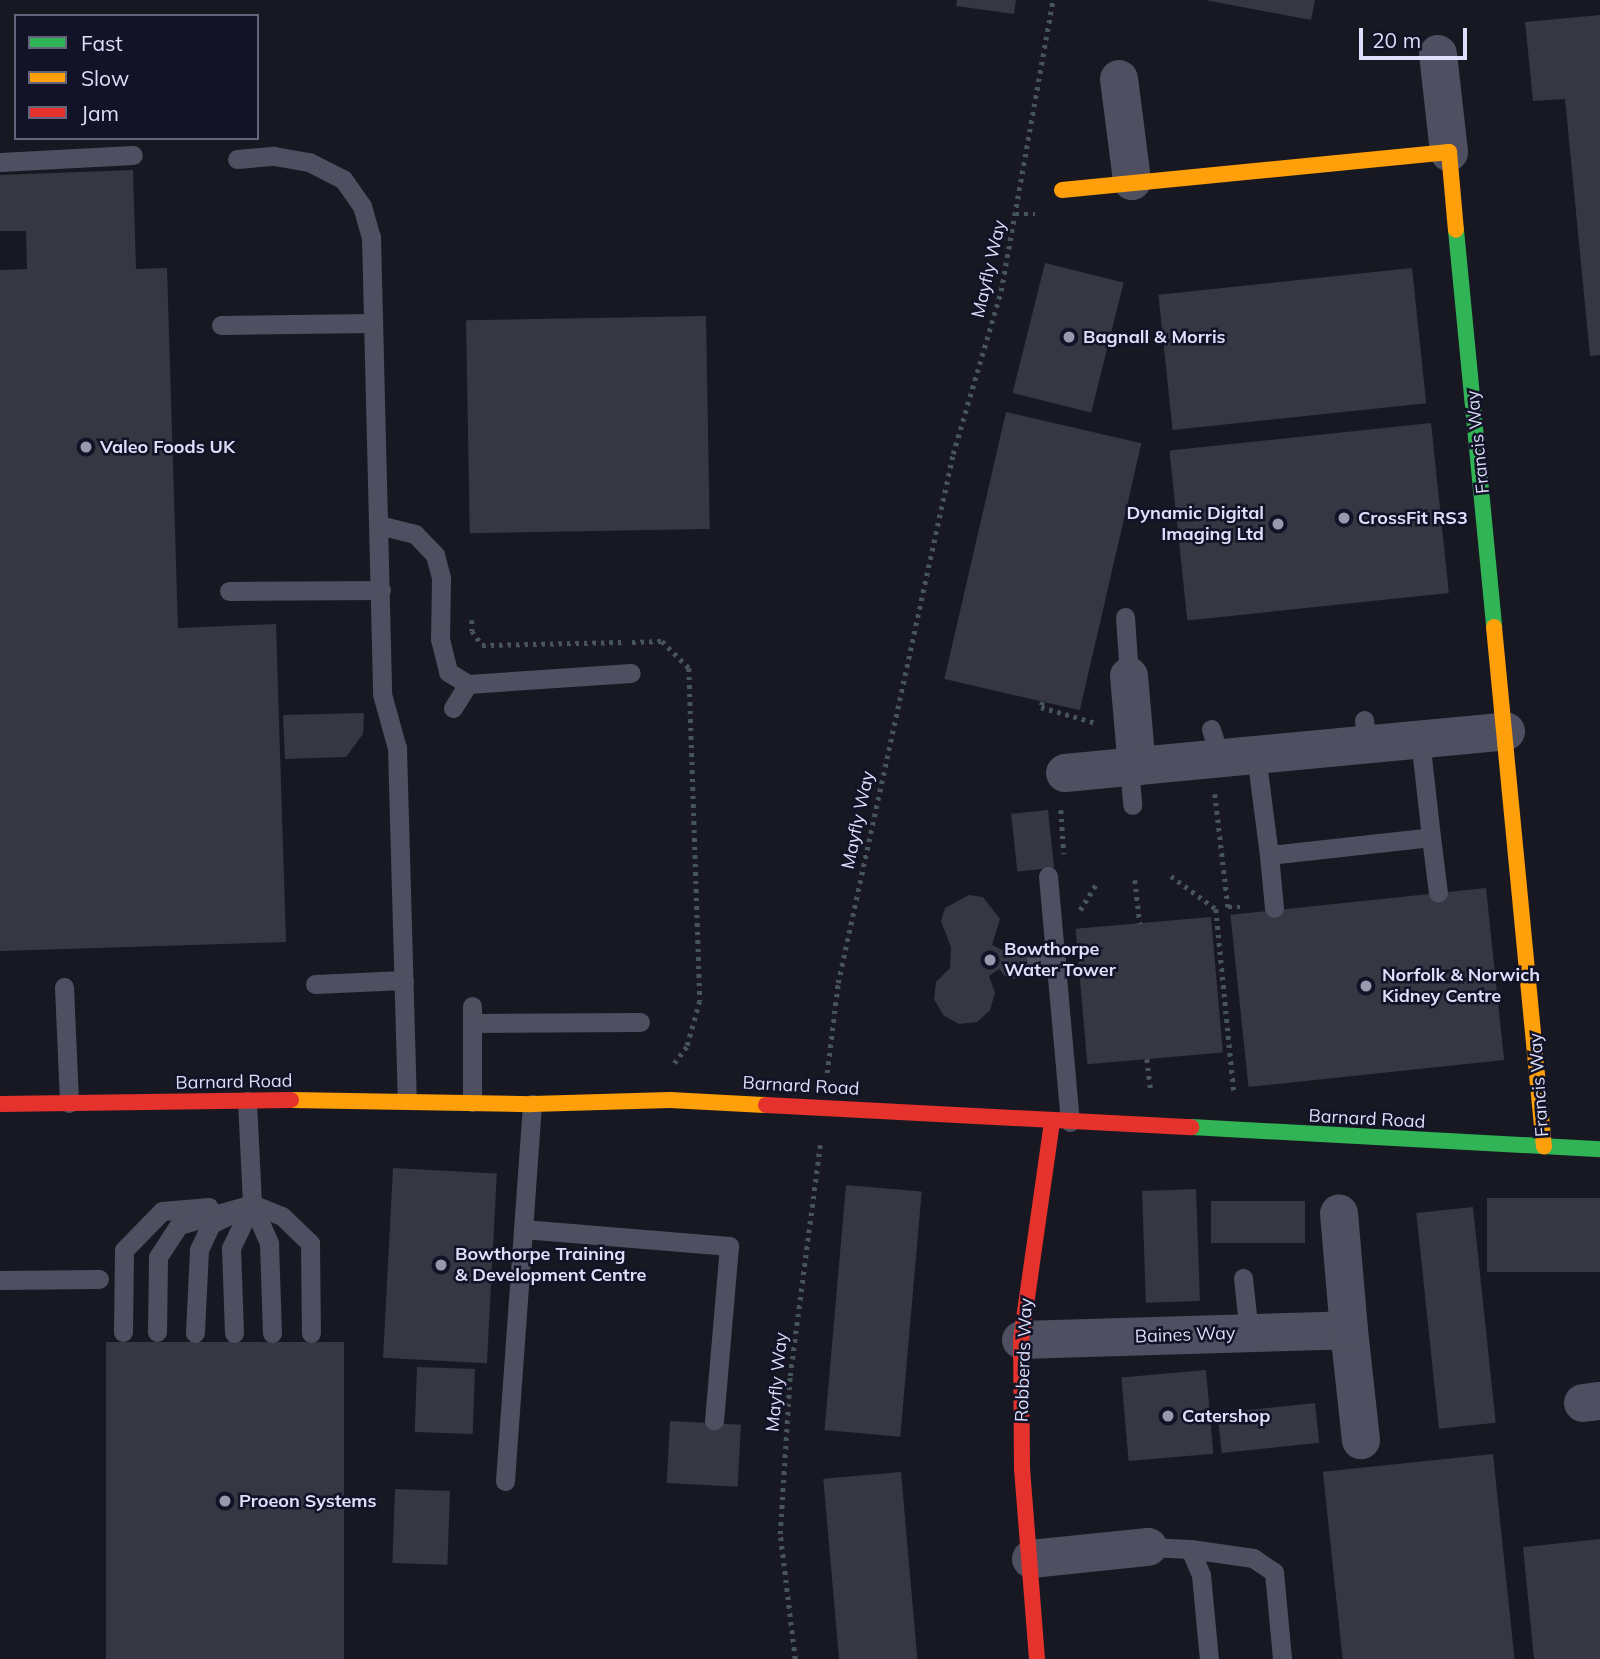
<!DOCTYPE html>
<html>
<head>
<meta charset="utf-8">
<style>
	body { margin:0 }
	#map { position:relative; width:1600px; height:1659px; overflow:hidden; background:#181822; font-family:Mulish,sans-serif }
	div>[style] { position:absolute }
	.building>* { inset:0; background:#363743; transform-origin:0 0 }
	.path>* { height:4.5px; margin-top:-2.25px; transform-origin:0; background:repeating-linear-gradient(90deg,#46545b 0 3.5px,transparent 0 8.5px) }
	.lane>* { height:19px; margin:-9.5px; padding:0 9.5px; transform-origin:9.5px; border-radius:9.5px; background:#4e5061 }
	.street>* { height:38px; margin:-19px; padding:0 19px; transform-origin:19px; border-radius:19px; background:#4e5061 }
	.fast>* { height:16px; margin:-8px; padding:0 8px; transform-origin:8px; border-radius:8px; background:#30b455 }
	.slow>* { height:16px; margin:-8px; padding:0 8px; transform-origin:8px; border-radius:8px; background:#ff9f0a }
	.jam>* { height:16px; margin:-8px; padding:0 8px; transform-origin:8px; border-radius:8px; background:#e5322d }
	.dots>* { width:19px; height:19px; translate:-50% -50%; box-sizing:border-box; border:4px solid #131327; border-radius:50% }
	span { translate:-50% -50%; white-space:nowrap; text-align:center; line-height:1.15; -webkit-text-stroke:5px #131327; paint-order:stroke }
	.street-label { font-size:18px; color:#dddffb }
	.poi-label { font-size:18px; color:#dddffb; font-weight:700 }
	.left { translate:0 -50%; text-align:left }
	.right { translate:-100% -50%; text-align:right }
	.legend { position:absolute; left:14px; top:14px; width:245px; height:126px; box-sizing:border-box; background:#131327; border:2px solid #64657c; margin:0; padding:9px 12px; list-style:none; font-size:21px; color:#dddffb }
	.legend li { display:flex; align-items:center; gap:14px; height:35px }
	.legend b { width:35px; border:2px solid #64657c }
	.scale { position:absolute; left:1359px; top:28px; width:108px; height:32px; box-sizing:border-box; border:4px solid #dddffb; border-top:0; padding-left:9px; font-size:21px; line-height:24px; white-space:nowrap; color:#dddffb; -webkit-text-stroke:5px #131327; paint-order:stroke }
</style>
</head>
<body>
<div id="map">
	<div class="building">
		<i style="clip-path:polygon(957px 0,1016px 0,1014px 14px,956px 6px)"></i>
		<i style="clip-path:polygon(1205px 0,1315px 0,1311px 20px)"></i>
		<i style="clip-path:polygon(1600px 15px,1600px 355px,1590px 356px,1565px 99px,1533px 101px,1525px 22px)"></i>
		<i style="clip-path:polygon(133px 170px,136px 269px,167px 268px,178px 628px,276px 624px,286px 942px,0 951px,0 270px,27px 269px,26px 231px,0 231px,0 175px)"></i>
		<i style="left:1045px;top:263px;width:81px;height:134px;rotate:14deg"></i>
		<i style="left:1412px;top:268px;width:136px;height:255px;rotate:84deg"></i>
		<i style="left:706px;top:316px;width:213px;height:240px;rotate:89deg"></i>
		<i style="left:1006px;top:412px;width:139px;height:274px;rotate:13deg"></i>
		<i style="left:1431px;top:423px;width:171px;height:263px;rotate:84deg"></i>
		<i style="clip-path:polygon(364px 713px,363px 734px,346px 757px,285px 759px,283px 715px)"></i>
		<i style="left:1048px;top:810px;width:58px;height:37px;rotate:84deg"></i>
		<i style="left:1486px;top:888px;width:173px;height:257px;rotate:84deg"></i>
		<i style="clip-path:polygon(969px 895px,983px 897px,1000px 919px,992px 945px,1002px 950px,1022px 947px,1032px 965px,1026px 975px,1016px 979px,1006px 977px,999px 969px,989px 976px,995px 993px,990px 1010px,977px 1022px,959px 1024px,943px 1015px,934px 999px,936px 982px,950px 968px,951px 947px,941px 921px,945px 908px)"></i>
		<i style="left:1211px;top:917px;width:136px;height:136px;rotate:85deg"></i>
		<i style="left:393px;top:1168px;width:104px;height:190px;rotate:3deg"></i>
		<i style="left:846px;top:1185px;width:76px;height:246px;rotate:5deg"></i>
		<i style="left:1196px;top:1189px;width:112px;height:54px;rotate:88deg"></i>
		<i style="left:1600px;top:1198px;width:74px;height:113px;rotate:90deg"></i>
		<i style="left:1305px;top:1201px;width:42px;height:94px;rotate:90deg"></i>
		<i style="left:1473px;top:1207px;width:217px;height:57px;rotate:84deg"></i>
		<i style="left:106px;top:1342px;width:238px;height:317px"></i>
		<i style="left:417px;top:1367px;width:58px;height:65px;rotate:2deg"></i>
		<i style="left:1206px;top:1370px;width:84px;height:85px;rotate:85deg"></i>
		<i style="left:1315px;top:1403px;width:40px;height:98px;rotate:84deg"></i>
		<i style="left:670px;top:1421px;width:71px;height:62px;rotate:3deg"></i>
		<i style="left:1493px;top:1454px;width:206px;height:171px;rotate:84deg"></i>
		<i style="left:901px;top:1472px;width:188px;height:78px;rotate:85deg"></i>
		<i style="left:395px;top:1489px;width:55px;height:74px;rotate:2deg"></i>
		<i style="clip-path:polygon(1600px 1539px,1600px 1659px,1534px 1659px,1523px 1547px)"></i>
	</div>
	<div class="path">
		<i style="left:1016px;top:214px;width:19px"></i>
		<i style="left:472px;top:620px;width:11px;rotate:90deg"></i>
		<i style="left:472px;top:631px;width:17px;rotate:54deg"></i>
		<i style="left:482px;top:645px;width:141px;rotate:-1.2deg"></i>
		<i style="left:632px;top:642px;width:30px;rotate:-2deg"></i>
		<i style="left:662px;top:641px;width:38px;rotate:45deg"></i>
		<i style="left:689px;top:668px;width:333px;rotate:88.1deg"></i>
		<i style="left:700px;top:1001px;width:48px;rotate:105.8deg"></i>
		<i style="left:687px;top:1047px;width:21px;rotate:127deg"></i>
		<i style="left:1043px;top:702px;width:5px;rotate:112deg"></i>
		<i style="left:1041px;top:707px;width:57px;rotate:16.2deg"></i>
		<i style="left:1215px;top:794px;width:114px;rotate:83.4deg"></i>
		<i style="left:1228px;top:907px;width:17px"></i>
		<i style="left:1061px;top:810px;width:44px;rotate:86.1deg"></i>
		<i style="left:1171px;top:876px;width:56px;rotate:36.3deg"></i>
		<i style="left:1216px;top:909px;width:185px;rotate:84.4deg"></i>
		<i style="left:1135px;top:880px;width:44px;rotate:83.5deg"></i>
		<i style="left:1080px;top:910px;width:31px;rotate:-58deg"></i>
		<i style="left:1147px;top:1059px;width:31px;rotate:83deg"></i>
		<i style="left:827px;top:1073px;width:91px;rotate:-83deg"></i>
		<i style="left:838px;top:983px;width:541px;rotate:-77.74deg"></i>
		<i style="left:953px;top:454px;width:170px;rotate:-73.6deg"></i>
		<i style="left:1001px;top:291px;width:296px;rotate:-79.9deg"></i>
		<i style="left:795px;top:1659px;width:126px;rotate:-96.8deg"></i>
		<i style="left:780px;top:1534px;width:158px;rotate:-86.4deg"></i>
		<i style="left:790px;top:1376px;width:233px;rotate:-82.6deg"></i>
	</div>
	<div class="lane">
		<i style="left:237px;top:159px;width:37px;rotate:-5deg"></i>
		<i style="left:274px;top:156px;width:36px;rotate:10deg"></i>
		<i style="left:309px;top:162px;width:38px;rotate:27deg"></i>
		<i style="left:343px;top:179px;width:33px;rotate:55deg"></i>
		<i style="left:362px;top:206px;width:32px;rotate:74deg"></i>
		<i style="left:371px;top:237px;width:457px;rotate:88.6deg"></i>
		<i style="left:382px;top:694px;width:56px;rotate:74.5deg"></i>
		<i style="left:397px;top:748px;width:351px;rotate:88.4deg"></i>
		<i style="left:0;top:162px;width:133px;rotate:-3deg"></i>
		<i style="left:221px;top:325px;width:152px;rotate:-0.8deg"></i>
		<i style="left:379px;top:525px;width:37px;rotate:14deg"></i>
		<i style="left:415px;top:534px;width:29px;rotate:46deg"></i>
		<i style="left:435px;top:555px;width:24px;rotate:75deg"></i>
		<i style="left:441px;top:578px;width:61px;rotate:90.9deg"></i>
		<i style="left:440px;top:639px;width:34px;rotate:76deg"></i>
		<i style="left:448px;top:672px;width:23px;rotate:31deg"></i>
		<i style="left:229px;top:591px;width:152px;rotate:-0.4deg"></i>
		<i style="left:1125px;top:617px;width:59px;rotate:86.1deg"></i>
		<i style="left:453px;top:708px;width:28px;rotate:-58deg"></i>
		<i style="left:468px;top:684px;width:163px;rotate:-3.9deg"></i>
		<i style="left:1364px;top:720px;width:24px;rotate:83deg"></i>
		<i style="left:1211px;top:729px;width:30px;rotate:73deg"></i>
		<i style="left:1256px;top:755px;width:101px;rotate:82.6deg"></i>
		<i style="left:1269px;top:855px;width:163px;rotate:-6.3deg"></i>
		<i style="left:1431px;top:837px;width:99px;rotate:-96.4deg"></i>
		<i style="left:1129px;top:767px;width:38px;rotate:85deg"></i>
		<i style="left:1431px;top:837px;width:56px;rotate:82.9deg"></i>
		<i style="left:1269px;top:855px;width:53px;rotate:84.6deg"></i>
		<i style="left:1048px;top:876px;width:247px;rotate:84.9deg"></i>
		<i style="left:1036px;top:960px;width:20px;rotate:-3deg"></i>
		<i style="left:315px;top:984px;width:89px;rotate:-2.6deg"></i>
		<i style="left:64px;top:987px;width:116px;rotate:87.5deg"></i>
		<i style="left:472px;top:1006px;width:17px;rotate:90deg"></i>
		<i style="left:472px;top:1023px;width:168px;rotate:-0.3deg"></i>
		<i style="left:472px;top:1023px;width:79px;rotate:90deg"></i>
		<i style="left:247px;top:1101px;width:103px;rotate:87.2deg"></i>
		<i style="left:252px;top:1204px;width:32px;rotate:22deg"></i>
		<i style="left:282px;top:1216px;width:39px;rotate:44deg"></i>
		<i style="left:310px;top:1243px;width:90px;rotate:89.4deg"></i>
		<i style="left:523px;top:1229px;width:207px;rotate:4.7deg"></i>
		<i style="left:729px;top:1246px;width:175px;rotate:94.9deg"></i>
		<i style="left:1243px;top:1278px;width:55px;rotate:83.8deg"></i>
		<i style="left:0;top:1280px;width:99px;rotate:-0.6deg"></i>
		<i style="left:123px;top:1332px;width:82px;rotate:-89.3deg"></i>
		<i style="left:124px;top:1250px;width:54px;rotate:-45.7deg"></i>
		<i style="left:162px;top:1211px;width:47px;rotate:-4.9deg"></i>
		<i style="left:157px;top:1332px;width:75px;rotate:-89.2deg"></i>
		<i style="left:158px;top:1257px;width:38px;rotate:-57deg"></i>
		<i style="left:179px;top:1225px;width:76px;rotate:-16deg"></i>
		<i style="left:252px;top:1204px;width:46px;rotate:154deg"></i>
		<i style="left:211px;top:1224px;width:29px;rotate:115deg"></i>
		<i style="left:199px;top:1250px;width:83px;rotate:92.8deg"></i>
		<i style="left:234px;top:1333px;width:85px;rotate:-92deg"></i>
		<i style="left:231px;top:1248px;width:49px;rotate:-64.5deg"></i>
		<i style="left:252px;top:1204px;width:43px;rotate:66.4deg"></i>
		<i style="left:269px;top:1243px;width:90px;rotate:88.1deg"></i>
		<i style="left:505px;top:1481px;width:378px;rotate:-85.9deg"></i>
		<i style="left:1148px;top:1547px;width:42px;rotate:2.7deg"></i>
		<i style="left:1190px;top:1549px;width:28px;rotate:67deg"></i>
		<i style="left:1201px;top:1575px;width:84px;rotate:84.6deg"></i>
		<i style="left:1190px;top:1549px;width:64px;rotate:8.1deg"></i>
		<i style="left:1253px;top:1558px;width:25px;rotate:34deg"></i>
		<i style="left:1274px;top:1572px;width:87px;rotate:84.7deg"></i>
	</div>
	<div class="street">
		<i style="left:1438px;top:54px;width:99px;rotate:83.6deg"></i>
		<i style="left:1119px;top:79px;width:103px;rotate:82.7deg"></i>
		<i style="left:1129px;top:676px;width:91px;rotate:85deg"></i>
		<i style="left:1065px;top:773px;width:443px;rotate:-5.4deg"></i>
		<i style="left:1349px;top:1330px;width:111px;rotate:83.8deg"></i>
		<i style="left:1021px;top:1340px;width:328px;rotate:-1.7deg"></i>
		<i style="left:1349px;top:1330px;width:117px;rotate:-94.9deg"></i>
		<i style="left:1583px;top:1403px;width:17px;rotate:-7deg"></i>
		<i style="left:1031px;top:1559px;width:118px;rotate:-5.9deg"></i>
	</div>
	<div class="fast">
		<i style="left:1456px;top:230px;width:399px;rotate:84.5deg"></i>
		<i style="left:1191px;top:1127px;width:410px;rotate:3.1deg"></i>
	</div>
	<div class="slow">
		<i style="left:1062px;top:190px;width:389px;rotate:-5.6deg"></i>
		<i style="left:1449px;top:152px;width:78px;rotate:84.9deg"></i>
		<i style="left:1494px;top:627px;width:522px;rotate:84.51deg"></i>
		<i style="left:291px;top:1100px;width:241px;rotate:1deg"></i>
		<i style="left:532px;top:1104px;width:138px;rotate:-1.7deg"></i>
		<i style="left:670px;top:1100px;width:96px;rotate:3deg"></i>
	</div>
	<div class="jam">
		<i style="left:0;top:1104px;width:291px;rotate:-0.8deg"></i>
		<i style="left:766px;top:1105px;width:426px;rotate:3deg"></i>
		<i style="left:1037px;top:1659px;width:191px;rotate:-94.5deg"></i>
		<i style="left:1022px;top:1469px;width:129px;rotate:-90.4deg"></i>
		<i style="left:1021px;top:1340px;width:221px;rotate:-81.9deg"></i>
	</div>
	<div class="dots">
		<i style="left:1069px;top:337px;background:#9899af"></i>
		<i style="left:86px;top:447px;background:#9899af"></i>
		<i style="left:1344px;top:518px;background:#9899af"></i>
		<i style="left:1278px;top:524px;background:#9899af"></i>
		<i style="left:990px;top:960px;background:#9899af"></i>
		<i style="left:1366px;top:986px;background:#9899af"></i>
		<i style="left:441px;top:1265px;background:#9899af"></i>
		<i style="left:1168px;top:1416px;background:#9899af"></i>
		<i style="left:225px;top:1501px;background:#9899af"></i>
	</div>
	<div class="street-label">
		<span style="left:989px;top:269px;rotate:-77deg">Mayfly Way</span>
		<span style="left:1478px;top:442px;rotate:-96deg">Francis Way</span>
		<span style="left:858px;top:820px;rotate:-78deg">Mayfly Way</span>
		<span style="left:234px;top:1082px;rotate:-1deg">Barnard Road</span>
		<span style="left:1539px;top:1085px;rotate:-94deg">Francis Way</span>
		<span style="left:801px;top:1086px;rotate:3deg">Barnard Road</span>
		<span style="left:1367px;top:1119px;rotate:3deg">Barnard Road</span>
		<span style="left:1185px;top:1335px;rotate:-2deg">Baines Way</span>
		<span style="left:1024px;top:1360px;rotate:-88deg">Robberds Way</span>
		<span style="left:777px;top:1382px;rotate:-85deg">Mayfly Way</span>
	</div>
	<div class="poi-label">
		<span class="left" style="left:1083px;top:337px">Bagnall &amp; Morris</span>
		<span class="left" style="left:100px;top:447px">Valeo Foods UK</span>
		<span class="right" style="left:1264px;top:524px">Dynamic Digital<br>Imaging Ltd</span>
		<span class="left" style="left:1358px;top:518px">CrossFit RS3</span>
		<span class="left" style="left:1004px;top:960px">Bowthorpe<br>Water Tower</span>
		<span class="left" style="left:1382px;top:986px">Norfolk &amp; Norwich<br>Kidney Centre</span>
		<span class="left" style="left:455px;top:1265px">Bowthorpe Training<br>&amp; Development Centre</span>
		<span class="left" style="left:1182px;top:1416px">Catershop</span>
		<span class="left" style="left:239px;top:1501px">Proeon Systems</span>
	</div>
	<ul class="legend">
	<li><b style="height:9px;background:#30b455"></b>Fast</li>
	<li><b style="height:9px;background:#ff9f0a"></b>Slow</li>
	<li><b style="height:9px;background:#e5322d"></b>Jam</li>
	</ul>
	<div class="scale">20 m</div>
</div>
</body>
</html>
